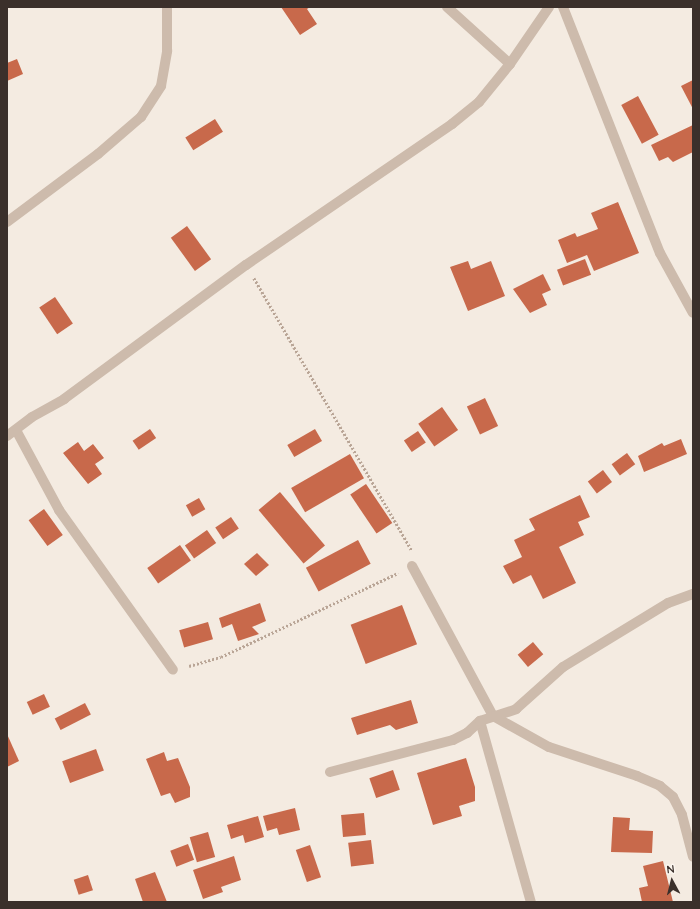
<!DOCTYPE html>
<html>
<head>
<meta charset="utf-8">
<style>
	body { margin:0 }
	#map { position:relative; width:700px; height:909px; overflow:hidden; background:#f4ebe1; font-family:Quicksand,sans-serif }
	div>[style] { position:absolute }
	.building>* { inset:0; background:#c8694b; transform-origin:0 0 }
	.path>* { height:2.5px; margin-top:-1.25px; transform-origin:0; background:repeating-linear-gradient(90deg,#b9a596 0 2px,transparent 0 4px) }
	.minor>* { height:10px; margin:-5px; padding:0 5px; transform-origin:5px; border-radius:5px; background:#cdbbac }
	span { translate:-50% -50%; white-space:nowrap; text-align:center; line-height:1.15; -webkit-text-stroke:4px #fbf5ee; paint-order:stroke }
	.frame { position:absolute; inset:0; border:8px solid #3b302b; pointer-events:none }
	.north { position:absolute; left:652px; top:861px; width:40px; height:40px; -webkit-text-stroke:3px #fbf5ee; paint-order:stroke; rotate:353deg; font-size:11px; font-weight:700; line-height:16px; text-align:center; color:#3b302b }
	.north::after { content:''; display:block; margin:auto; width:14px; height:18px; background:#3b302b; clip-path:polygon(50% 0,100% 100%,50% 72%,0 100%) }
</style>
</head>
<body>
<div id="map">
	<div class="building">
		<i style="clip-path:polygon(281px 7px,310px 7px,307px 9px,317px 24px,300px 35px)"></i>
		<i style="clip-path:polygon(17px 59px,23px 74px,7px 81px,7px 63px)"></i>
		<i style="clip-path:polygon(693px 80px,693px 109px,681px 86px)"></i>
		<i style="left:638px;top:96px;width:44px;height:19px;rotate:62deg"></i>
		<i style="left:215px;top:119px;width:15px;height:35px;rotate:58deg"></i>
		<i style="clip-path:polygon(693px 125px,693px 152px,673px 162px,668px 157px,659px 161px,651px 145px)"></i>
		<i style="clip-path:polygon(618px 202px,639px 253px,594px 271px,587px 255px,567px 263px,558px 240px,575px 233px,577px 237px,598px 229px,591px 213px)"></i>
		<i style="left:187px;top:226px;width:41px;height:20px;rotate:54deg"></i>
		<i style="left:585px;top:259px;width:17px;height:30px;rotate:69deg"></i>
		<i style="clip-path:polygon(468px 261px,471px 269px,491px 261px,505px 296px,468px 311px,450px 267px)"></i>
		<i style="clip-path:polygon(543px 274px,551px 290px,542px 294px,547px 305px,530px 313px,513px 289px)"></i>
		<i style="left:55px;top:297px;width:32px;height:19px;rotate:56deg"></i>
		<i style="left:485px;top:398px;width:31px;height:20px;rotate:65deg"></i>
		<i style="left:442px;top:407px;width:28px;height:29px;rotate:55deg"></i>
		<i style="left:150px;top:429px;width:11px;height:21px;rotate:56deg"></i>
		<i style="left:315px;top:429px;width:14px;height:32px;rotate:60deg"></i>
		<i style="left:418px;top:431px;width:14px;height:17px;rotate:56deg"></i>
		<i style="clip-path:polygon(681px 439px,687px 454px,644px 472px,638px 456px,662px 443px,664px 446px)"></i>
		<i style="clip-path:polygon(78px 442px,84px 451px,93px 444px,104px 458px,95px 464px,102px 474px,88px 484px,63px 453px)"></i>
		<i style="left:627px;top:453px;width:14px;height:19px;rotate:54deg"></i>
		<i style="left:350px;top:454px;width:28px;height:68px;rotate:60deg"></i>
		<i style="left:603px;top:470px;width:15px;height:19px;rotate:53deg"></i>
		<i style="left:366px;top:484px;width:47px;height:19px;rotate:56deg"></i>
		<i style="left:280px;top:492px;width:70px;height:28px;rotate:50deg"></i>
		<i style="clip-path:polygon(580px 495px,590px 517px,578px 522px,584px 535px,559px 547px,576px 583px,543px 599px,531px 575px,513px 584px,503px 566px,522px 557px,514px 540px,535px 530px,529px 519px)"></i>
		<i style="left:199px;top:498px;width:13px;height:15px;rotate:61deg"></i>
		<i style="left:44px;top:509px;width:32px;height:19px;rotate:54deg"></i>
		<i style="left:231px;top:517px;width:14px;height:19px;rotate:56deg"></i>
		<i style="left:207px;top:530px;width:16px;height:27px;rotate:55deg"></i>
		<i style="left:358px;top:540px;width:27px;height:59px;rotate:62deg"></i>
		<i style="left:180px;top:545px;width:19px;height:40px;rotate:55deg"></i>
		<i style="clip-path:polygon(257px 553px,269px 565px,256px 576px,244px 564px)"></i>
		<i style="clip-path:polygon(260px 603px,266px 621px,252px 627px,259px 634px,238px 641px,232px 624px,222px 628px,219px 618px)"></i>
		<i style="left:402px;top:605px;width:42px;height:55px;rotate:69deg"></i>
		<i style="left:208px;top:622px;width:18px;height:30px;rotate:74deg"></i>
		<i style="left:533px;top:642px;width:16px;height:20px;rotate:50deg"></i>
		<i style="left:44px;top:694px;width:14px;height:19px;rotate:65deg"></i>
		<i style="clip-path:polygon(411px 700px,418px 723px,396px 730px,390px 725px,357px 735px,351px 718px)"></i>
		<i style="left:85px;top:703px;width:13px;height:34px;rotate:63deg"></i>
		<i style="clip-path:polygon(7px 734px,19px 761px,7px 767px)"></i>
		<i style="left:96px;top:749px;width:23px;height:36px;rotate:70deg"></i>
		<i style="clip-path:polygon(164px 752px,167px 761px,178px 758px,190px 787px,190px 797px,175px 803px,170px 793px,161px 796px,146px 759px)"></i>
		<i style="clip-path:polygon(466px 758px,475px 787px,475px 801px,459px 806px,462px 816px,433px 825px,417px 773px)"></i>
		<i style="left:393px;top:770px;width:21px;height:25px;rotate:71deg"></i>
		<i style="clip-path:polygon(295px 808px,300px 830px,279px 835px,277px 828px,267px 831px,263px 816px)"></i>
		<i style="left:364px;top:813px;width:22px;height:23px;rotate:85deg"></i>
		<i style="clip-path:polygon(258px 816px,264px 837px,245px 843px,243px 835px,231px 839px,227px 825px)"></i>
		<i style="clip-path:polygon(613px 817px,630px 818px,629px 830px,653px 831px,652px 853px,611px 852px)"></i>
		<i style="left:208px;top:832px;width:26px;height:19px;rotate:74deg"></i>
		<i style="left:371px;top:840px;width:24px;height:23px;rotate:83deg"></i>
		<i style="left:188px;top:844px;width:17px;height:19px;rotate:69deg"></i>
		<i style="left:310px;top:845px;width:34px;height:15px;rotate:71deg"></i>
		<i style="clip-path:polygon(234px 856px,241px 880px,221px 887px,223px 892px,203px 899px,193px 870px)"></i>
		<i style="clip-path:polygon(663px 861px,673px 902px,642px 902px,639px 888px,648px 886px,643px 866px)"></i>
		<i style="clip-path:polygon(155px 872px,167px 902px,143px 902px,135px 879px)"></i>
		<i style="left:88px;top:875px;width:16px;height:15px;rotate:72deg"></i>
	</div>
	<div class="path">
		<i style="left:254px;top:278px;width:315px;rotate:59.9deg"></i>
		<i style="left:189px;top:666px;width:33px;rotate:-16deg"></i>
		<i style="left:221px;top:657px;width:196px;rotate:-25.4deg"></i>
	</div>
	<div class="minor">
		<i style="left:447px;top:7px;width:85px;rotate:42.1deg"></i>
		<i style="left:563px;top:7px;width:264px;rotate:68.5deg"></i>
		<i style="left:660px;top:253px;width:68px;rotate:61.2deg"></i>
		<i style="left:7px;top:222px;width:114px;rotate:-36.8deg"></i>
		<i style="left:98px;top:154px;width:57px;rotate:-40.7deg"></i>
		<i style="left:141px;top:117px;width:37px;rotate:-57deg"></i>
		<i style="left:161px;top:86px;width:36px;rotate:-80deg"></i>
		<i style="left:167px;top:51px;width:44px;rotate:-90deg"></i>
		<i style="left:16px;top:430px;width:91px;rotate:61.7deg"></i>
		<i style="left:59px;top:510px;width:196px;rotate:54.5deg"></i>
		<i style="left:7px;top:436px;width:31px;rotate:-37deg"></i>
		<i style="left:32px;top:417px;width:37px;rotate:-29deg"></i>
		<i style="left:64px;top:399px;width:226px;rotate:-36.4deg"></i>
		<i style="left:246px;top:265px;width:250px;rotate:-34.4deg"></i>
		<i style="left:452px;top:124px;width:35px;rotate:-39deg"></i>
		<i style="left:479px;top:102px;width:49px;rotate:-50.8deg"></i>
		<i style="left:510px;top:64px;width:69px;rotate:-55.6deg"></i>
		<i style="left:412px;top:566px;width:170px;rotate:61.6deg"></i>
		<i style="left:493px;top:716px;width:64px;rotate:29deg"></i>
		<i style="left:549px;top:747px;width:93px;rotate:18.2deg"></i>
		<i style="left:637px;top:776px;width:25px;rotate:23deg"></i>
		<i style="left:660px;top:786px;width:17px;rotate:40deg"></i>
		<i style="left:673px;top:797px;width:20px;rotate:63deg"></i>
		<i style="left:682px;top:815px;width:43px;rotate:75.3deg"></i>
		<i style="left:480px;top:721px;width:188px;rotate:74.3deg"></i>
		<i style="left:330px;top:772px;width:127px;rotate:-14.6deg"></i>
		<i style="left:453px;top:740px;width:16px;rotate:-27deg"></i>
		<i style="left:467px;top:733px;width:18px;rotate:-43deg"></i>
		<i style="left:480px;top:721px;width:38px;rotate:-18deg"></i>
		<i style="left:516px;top:709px;width:63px;rotate:-41.8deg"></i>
		<i style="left:563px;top:667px;width:123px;rotate:-31.4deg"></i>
		<i style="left:668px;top:603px;width:27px;rotate:-20deg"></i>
	</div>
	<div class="frame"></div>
	<div class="north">N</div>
</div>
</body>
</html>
